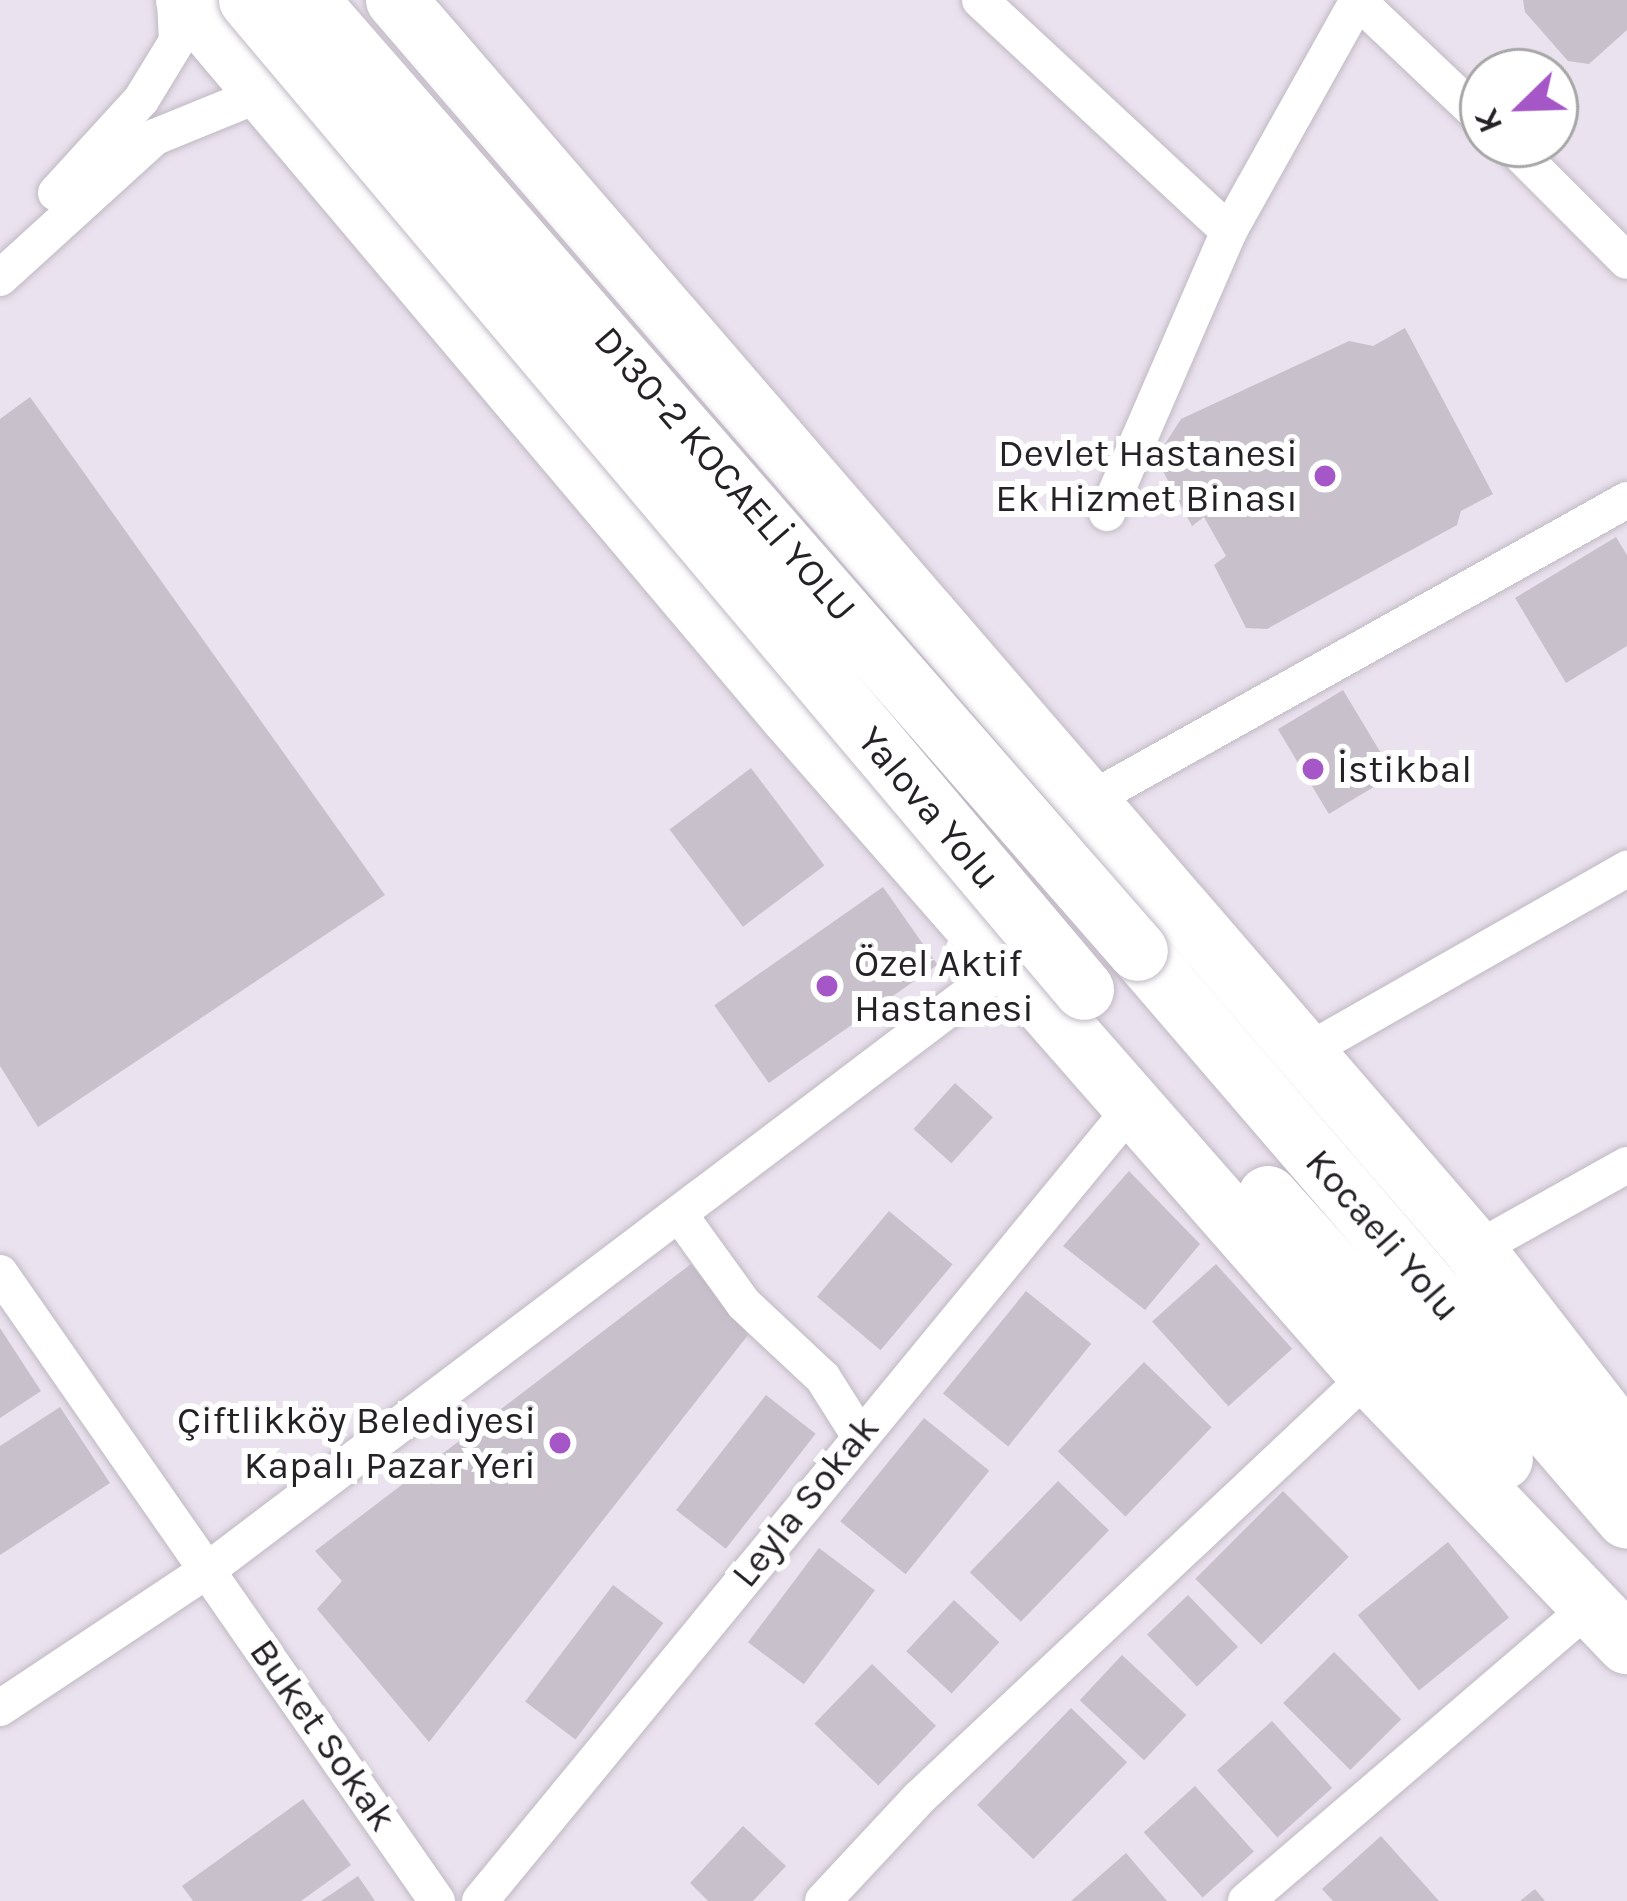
<!DOCTYPE html>
<html>
<head>
<meta charset="utf-8">
<style>
	body { margin:0 }
	#map { position:relative; width:1627px; height:1901px; overflow:hidden; background:#eae2ee; font-family:Karla,sans-serif }
	div>[style] { position:absolute }
	.building>* { inset:0; background:#c8c1cc; transform-origin:0 0 }
	.roads { filter:drop-shadow(0 0 3px #c0b9c4) drop-shadow(0 0 3px #c0b9c4) }
	.minor>* { height:36px; margin:-18px; padding:0 18px; transform-origin:18px; border-radius:18px; background:#fff }
	.trunk>* { height:60px; margin:-30px; padding:0 30px; transform-origin:30px; border-radius:30px; background:#fff }
	.bridges { filter:drop-shadow(0 0 3px #c0b9c4) drop-shadow(0 0 3px #c0b9c4) }
	.trunk-bridge>* { height:60px; margin:-30px; padding:0 30px; transform-origin:30px; border-radius:30px; background:#fff }
	.dots>* { width:33px; height:33px; translate:-50% -50%; box-sizing:border-box; border:6px solid #fff; border-radius:50% }
	span { translate:-50% -50%; white-space:nowrap; text-align:center; line-height:1.15; -webkit-text-stroke:12px #fff; paint-order:stroke }
	.poi-label { font-size:39px; color:#252226 }
	.right { translate:-100% -50%; text-align:right }
	.left { translate:0 -50%; text-align:left }
	.street-label { font-size:39px; color:#252226 }
	.north { position:absolute; left:1459px; top:48px; width:120px; height:120px; box-sizing:border-box; background:#fff; border:3px solid #a8a7a8; border-radius:50%; rotate:247deg; font-size:33px; font-weight:700; line-height:48px; text-align:center; color:#252226 }
	.north::after { content:''; display:block; margin:auto; width:42px; height:54px; background:#a557c8; clip-path:polygon(50% 0,100% 100%,50% 72%,0 100%) }
</style>
</head>
<body>
<div id="map">
	<div class="building">
		<i style="clip-path:polygon(1523px 0,1627px 0,1627px 30px,1589px 64px,1568px 61px,1525px 12px)"></i>
		<i style="clip-path:polygon(1405px 328px,1493px 494px,1461px 511px,1457px 525px,1267px 629px,1246px 628px,1214px 565px,1226px 556px,1204px 517px,1192px 526px,1156px 458px,1181px 419px,1349px 341px,1373px 346px)"></i>
		<i style="clip-path:polygon(30px 397px,385px 895px,38px 1127px,0 1066px,0 419px)"></i>
		<i style="clip-path:polygon(1616px 537px,1627px 555px,1627px 646px,1566px 683px,1515px 598px)"></i>
		<i style="left:1343px;top:690px;width:99px;height:76px;rotate:59deg"></i>
		<i style="left:751px;top:768px;width:122px;height:102px;rotate:53deg"></i>
		<i style="left:883px;top:887px;width:95px;height:206px;rotate:55deg"></i>
		<i style="left:955px;top:1083px;width:51px;height:62px;rotate:42deg"></i>
		<i style="clip-path:polygon(1129px 1171px,1200px 1244px,1145px 1310px,1063px 1246px)"></i>
		<i style="left:889px;top:1211px;width:83px;height:112px;rotate:40deg"></i>
		<i style="clip-path:polygon(691px 1264px,748px 1335px,429px 1742px,317px 1609px,342px 1581px,315px 1551px)"></i>
		<i style="left:1216px;top:1264px;width:114px;height:86px;rotate:48deg"></i>
		<i style="left:1026px;top:1291px;width:84px;height:132px;rotate:39deg"></i>
		<i style="clip-path:polygon(0 1328px,41px 1391px,0 1418px)"></i>
		<i style="left:1144px;top:1362px;width:94px;height:124px;rotate:44deg"></i>
		<i style="left:766px;top:1395px;width:63px;height:146px;rotate:38deg"></i>
		<i style="clip-path:polygon(60px 1407px,110px 1483px,0 1555px,0 1446px)"></i>
		<i style="left:924px;top:1418px;width:84px;height:133px;rotate:39deg"></i>
		<i style="left:1058px;top:1481px;width:71px;height:127px;rotate:44deg"></i>
		<i style="left:1283px;top:1491px;width:93px;height:124px;rotate:45deg"></i>
		<i style="left:1448px;top:1542px;width:97px;height:116px;rotate:51deg"></i>
		<i style="left:819px;top:1548px;width:70px;height:118px;rotate:37deg"></i>
		<i style="left:613px;top:1585px;width:63px;height:146px;rotate:37deg"></i>
		<i style="left:1188px;top:1595px;width:72px;height:57px;rotate:46deg"></i>
		<i style="left:954px;top:1600px;width:62px;height:70px;rotate:43deg"></i>
		<i style="left:1334px;top:1652px;width:95px;height:72px;rotate:45deg"></i>
		<i style="left:1122px;top:1655px;width:88px;height:62px;rotate:43deg"></i>
		<i style="left:872px;top:1664px;width:89px;height:83px;rotate:44deg"></i>
		<i style="left:1071px;top:1708px;width:78px;height:135px;rotate:44deg"></i>
		<i style="left:1272px;top:1721px;width:90px;height:74px;rotate:48deg"></i>
		<i style="left:1195px;top:1786px;width:88px;height:69px;rotate:48deg"></i>
		<i style="clip-path:polygon(303px 1799px,351px 1865px,301px 1901px,193px 1901px,182px 1886px)"></i>
		<i style="clip-path:polygon(743px 1826px,786px 1866px,753px 1901px,708px 1901px,690px 1883px)"></i>
		<i style="clip-path:polygon(1381px 1836px,1439px 1901px,1333px 1901px,1322px 1889px)"></i>
		<i style="clip-path:polygon(1126px 1853px,1167px 1901px,1071px 1901px)"></i>
		<i style="clip-path:polygon(358px 1876px,375px 1901px,321px 1901px)"></i>
		<i style="clip-path:polygon(1535px 1889px,1545px 1901px,1520px 1901px)"></i>
	</div>
	<div class="roads">
		<div class="minor">
			<i style="left:980px;top:0;width:340px;rotate:42.9deg"></i>
			<i style="left:1357px;top:0;width:173px;rotate:43.4deg"></i>
			<i style="left:1510px;top:144px;width:165px;rotate:45deg"></i>
			<i style="left:56px;top:193px;width:126px;rotate:-47.6deg"></i>
			<i style="left:141px;top:100px;width:69px;rotate:-58.6deg"></i>
			<i style="left:177px;top:41px;width:41px;rotate:-92.8deg"></i>
			<i style="left:0;top:278px;width:210px;rotate:-42.3deg"></i>
			<i style="left:155px;top:137px;width:135px;rotate:-22.2deg"></i>
			<i style="left:1107px;top:513px;width:307px;rotate:-66.6deg"></i>
			<i style="left:1229px;top:231px;width:265px;rotate:-60.8deg"></i>
			<i style="left:1088px;top:801px;width:617px;rotate:-29.18deg"></i>
			<i style="left:1304px;top:1053px;width:372px;rotate:-29.7deg"></i>
			<i style="left:679px;top:1214px;width:111px;rotate:54.2deg"></i>
			<i style="left:744px;top:1304px;width:108px;rotate:43.1deg"></i>
			<i style="left:823px;top:1378px;width:67px;rotate:57.7deg"></i>
			<i style="left:1475px;top:1250px;width:174px;rotate:-29.2deg"></i>
			<i style="left:0;top:1273px;width:765px;rotate:55.17deg"></i>
			<i style="left:0;top:1708px;width:251px;rotate:-33.6deg"></i>
			<i style="left:209px;top:1569px;width:1006px;rotate:-37.12deg"></i>
			<i style="left:480px;top:1901px;width:1030px;rotate:-50.59deg"></i>
			<i style="left:823px;top:1901px;width:141px;rotate:-47deg"></i>
			<i style="left:919px;top:1798px;width:618px;rotate:-43.23deg"></i>
			<i style="left:1246px;top:1901px;width:449px;rotate:-40.6deg"></i>
		</div>
		<div class="trunk">
			<i style="left:186px;top:0;width:936px;rotate:49.81deg"></i>
			<i style="left:790px;top:715px;width:878px;rotate:48.74deg"></i>
			<i style="left:1369px;top:1375px;width:373px;rotate:46.2deg"></i>
			<i style="left:396px;top:0;width:1651px;rotate:49.2deg"></i>
			<i style="left:1475px;top:1250px;width:248px;rotate:52.2deg"></i>
			<i style="left:1138px;top:951px;width:749px;rotate:49.27deg"></i>
			<i style="left:1268px;top:1196px;width:353px;rotate:48.3deg"></i>
		</div>
	</div>
	<div class="bridges">
		<div class="trunk-bridge">
			<i style="left:249px;top:0;width:1295px;rotate:49.85deg"></i>
			<i style="left:308px;top:0;width:1262px;rotate:48.89deg"></i>
		</div>
	</div>
	<div class="dots">
		<i style="left:1325px;top:476px;background:#a557c8"></i>
		<i style="left:1313px;top:769px;background:#a557c8"></i>
		<i style="left:827px;top:986px;background:#a557c8"></i>
		<i style="left:560px;top:1443px;background:#a557c8"></i>
	</div>
	<div class="poi-label">
		<span class="right" style="left:1298px;top:476px">Devlet Hastanesi<br>Ek Hizmet Binası</span>
		<span class="left" style="left:1337px;top:769px">İstikbal</span>
		<span class="left" style="left:854px;top:986px">Özel Aktif<br>Hastanesi</span>
		<span class="right" style="left:536px;top:1443px">Çiftlikköy Belediyesi<br>Kapalı Pazar Yeri</span>
	</div>
	<div class="street-label">
		<span style="left:725px;top:474px;rotate:49deg">D130-2 KOCAELİ YOLU</span>
		<span style="left:929px;top:808px;rotate:50deg">Yalova Yolu</span>
		<span style="left:1383px;top:1235px;rotate:49deg">Kocaeli̇ Yolu</span>
		<span style="left:805px;top:1501px;rotate:-51deg">Leyla Sokak</span>
		<span style="left:323px;top:1735px;rotate:55deg">Buket Sokak</span>
	</div>
	<div class="north">K</div>
</div>
</body>
</html>
